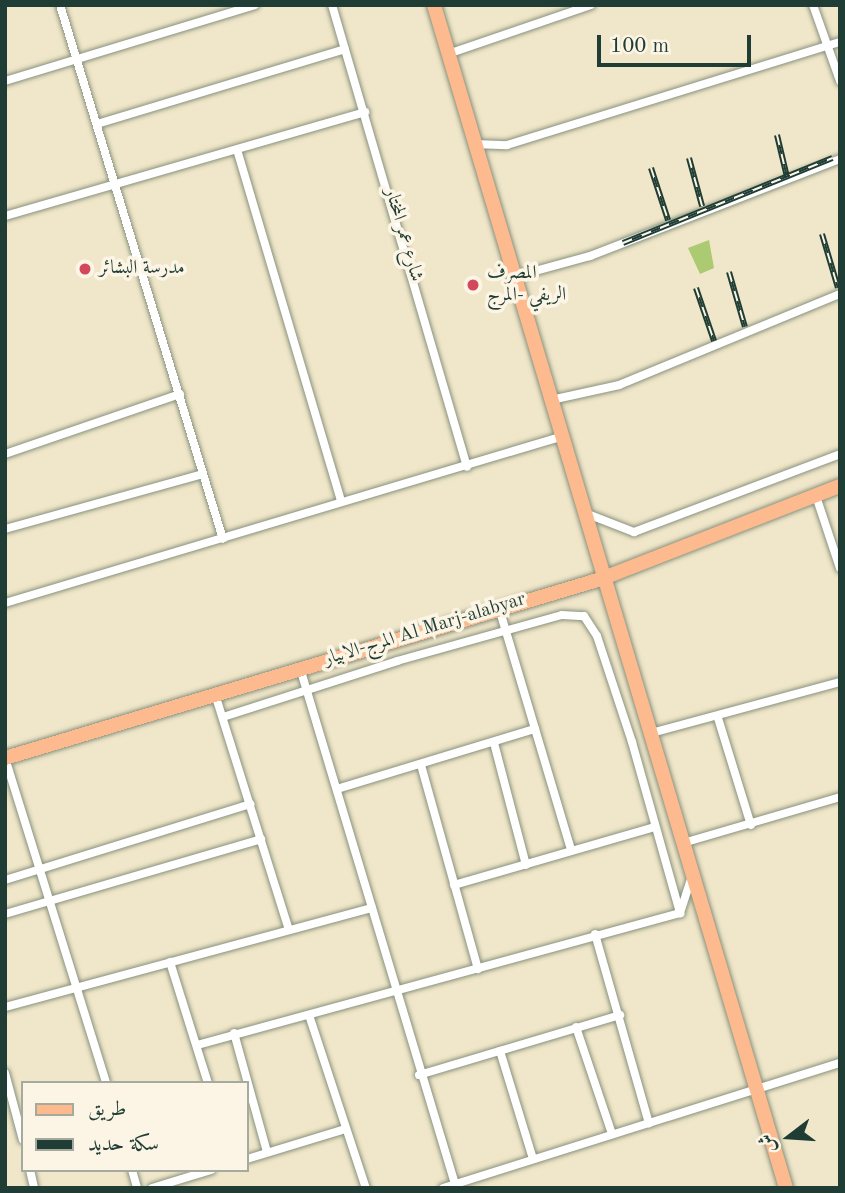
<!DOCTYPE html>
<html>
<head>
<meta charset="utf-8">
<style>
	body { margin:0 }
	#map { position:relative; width:845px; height:1193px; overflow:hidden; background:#f0e6c9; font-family:"Old Standard TT",Amiri,serif }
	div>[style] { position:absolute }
	.green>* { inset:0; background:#abca71 }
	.roads { filter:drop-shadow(0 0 2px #88927e) drop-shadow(0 0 2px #88927e) }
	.minor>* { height:8px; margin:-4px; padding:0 4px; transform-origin:4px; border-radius:4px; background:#fff }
	.primary>* { height:14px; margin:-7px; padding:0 7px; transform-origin:7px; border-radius:7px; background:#fcba8e }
	.rail>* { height:6px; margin-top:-3px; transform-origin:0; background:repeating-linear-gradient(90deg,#fcf5e5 0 10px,#1f3d34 0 20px); box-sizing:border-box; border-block:2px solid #1f3d34 }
	.dots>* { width:19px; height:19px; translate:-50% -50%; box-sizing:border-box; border:4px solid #fcf5e5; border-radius:50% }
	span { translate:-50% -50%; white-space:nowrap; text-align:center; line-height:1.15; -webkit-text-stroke:7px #fcf5e5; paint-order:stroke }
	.street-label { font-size:19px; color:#1f3d34 }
	.poi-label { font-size:19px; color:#1f3d34 }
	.left { translate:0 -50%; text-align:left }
	.frame { position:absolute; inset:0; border:7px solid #1f3d34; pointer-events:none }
	.legend { position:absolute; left:21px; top:1081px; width:228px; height:91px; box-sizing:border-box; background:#fcf5e5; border:2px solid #a4ab9e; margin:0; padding:9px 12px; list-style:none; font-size:21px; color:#1f3d34 }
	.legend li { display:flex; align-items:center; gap:14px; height:35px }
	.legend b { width:35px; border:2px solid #a4ab9e }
	.north { position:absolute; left:754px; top:1102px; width:70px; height:70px; -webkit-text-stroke:5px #fcf5e5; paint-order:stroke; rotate:253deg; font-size:19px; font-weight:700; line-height:28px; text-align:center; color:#1f3d34 }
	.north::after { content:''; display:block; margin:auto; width:24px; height:32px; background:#1f3d34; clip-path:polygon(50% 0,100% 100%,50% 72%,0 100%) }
	.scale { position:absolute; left:597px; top:35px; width:154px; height:32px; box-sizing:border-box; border:4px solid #1f3d34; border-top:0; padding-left:9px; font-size:21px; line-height:24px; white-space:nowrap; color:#1f3d34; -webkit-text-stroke:5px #fcf5e5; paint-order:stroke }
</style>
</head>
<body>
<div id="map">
	<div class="green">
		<i style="clip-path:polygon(709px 240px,714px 268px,700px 274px,688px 248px)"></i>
	</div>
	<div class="roads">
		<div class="minor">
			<i style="left:60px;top:5px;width:558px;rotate:73.03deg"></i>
			<i style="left:332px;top:5px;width:481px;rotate:73.7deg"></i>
			<i style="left:813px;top:5px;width:81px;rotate:70.4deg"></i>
			<i style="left:448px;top:54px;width:151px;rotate:-18.9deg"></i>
			<i style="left:5px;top:81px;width:261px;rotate:-16.9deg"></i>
			<i style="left:97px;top:124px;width:259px;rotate:-16.8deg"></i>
			<i style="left:474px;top:144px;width:33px;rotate:2deg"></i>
			<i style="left:507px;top:145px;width:349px;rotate:-17.2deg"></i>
			<i style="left:238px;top:153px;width:363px;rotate:73.5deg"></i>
			<i style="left:5px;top:216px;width:375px;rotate:-16.1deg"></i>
			<i style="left:513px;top:277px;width:80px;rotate:-15.3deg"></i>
			<i style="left:590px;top:256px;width:268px;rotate:-21.2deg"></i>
			<i style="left:551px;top:400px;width:70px;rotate:-12.4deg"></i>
			<i style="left:619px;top:385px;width:239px;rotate:-22.4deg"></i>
			<i style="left:5px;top:454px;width:185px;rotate:-18.9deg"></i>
			<i style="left:816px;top:496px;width:76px;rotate:71.6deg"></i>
			<i style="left:585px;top:513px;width:53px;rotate:21.2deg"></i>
			<i style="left:634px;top:532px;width:220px;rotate:-20.7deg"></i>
			<i style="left:5px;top:529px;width:205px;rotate:-15.5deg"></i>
			<i style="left:5px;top:603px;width:579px;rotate:-16.65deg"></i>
			<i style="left:499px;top:608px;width:252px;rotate:73.4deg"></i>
			<i style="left:300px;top:668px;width:539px;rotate:73.28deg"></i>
			<i style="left:215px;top:694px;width:244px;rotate:72.6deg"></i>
			<i style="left:223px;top:717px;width:183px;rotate:-17.8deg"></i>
			<i style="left:397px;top:661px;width:171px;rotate:-15.6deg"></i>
			<i style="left:562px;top:615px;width:22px;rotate:3deg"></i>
			<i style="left:584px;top:616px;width:24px;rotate:57deg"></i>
			<i style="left:597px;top:636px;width:112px;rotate:71.7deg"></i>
			<i style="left:632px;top:742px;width:178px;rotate:74.3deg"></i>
			<i style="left:718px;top:718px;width:112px;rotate:72.9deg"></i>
			<i style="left:651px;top:733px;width:196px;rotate:-15.1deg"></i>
			<i style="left:494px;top:743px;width:126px;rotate:75.3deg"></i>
			<i style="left:5px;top:758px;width:340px;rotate:72.7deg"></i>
			<i style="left:421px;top:765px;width:212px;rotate:74.4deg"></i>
			<i style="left:337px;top:789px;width:207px;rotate:-16.9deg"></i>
			<i style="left:683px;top:843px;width:164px;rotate:-16.3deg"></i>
			<i style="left:5px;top:880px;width:257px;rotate:-17.2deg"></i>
			<i style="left:454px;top:885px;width:209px;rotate:-16.1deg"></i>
			<i style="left:5px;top:914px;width:267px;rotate:-16.3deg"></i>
			<i style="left:595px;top:934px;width:197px;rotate:74.1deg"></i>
			<i style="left:170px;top:962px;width:127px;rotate:72.6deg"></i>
			<i style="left:5px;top:1007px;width:380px;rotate:-15.1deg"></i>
			<i style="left:309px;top:1015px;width:182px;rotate:71.8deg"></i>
			<i style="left:576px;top:1027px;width:113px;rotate:71.4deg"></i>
			<i style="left:234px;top:1033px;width:123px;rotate:74.5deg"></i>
			<i style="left:197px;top:1045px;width:501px;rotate:-15.29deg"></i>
			<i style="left:680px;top:913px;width:38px;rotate:-72deg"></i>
			<i style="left:500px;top:1051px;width:113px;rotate:73deg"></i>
			<i style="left:5px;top:1073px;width:69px;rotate:75deg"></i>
			<i style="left:419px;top:1075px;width:210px;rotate:-16.6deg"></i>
			<i style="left:247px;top:1159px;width:99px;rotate:-17deg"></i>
			<i style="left:30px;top:1170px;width:18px;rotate:77deg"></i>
			<i style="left:132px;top:1170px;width:19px;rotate:74deg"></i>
			<i style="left:152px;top:1188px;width:62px;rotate:-17deg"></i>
			<i style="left:443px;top:1188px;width:416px;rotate:-17.5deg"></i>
		</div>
		<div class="primary">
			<i style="left:434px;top:5px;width:1234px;rotate:73.43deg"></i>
			<i style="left:5px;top:758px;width:622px;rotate:-16.72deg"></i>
			<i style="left:601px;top:579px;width:256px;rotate:-21.3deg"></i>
		</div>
	</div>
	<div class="rail">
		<i style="left:777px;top:135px;width:43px;rotate:76.6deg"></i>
		<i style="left:689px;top:158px;width:50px;rotate:74.8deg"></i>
		<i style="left:651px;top:168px;width:55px;rotate:71.9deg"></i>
		<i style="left:822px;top:234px;width:56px;rotate:73.5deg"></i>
		<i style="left:623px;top:243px;width:226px;rotate:-22.1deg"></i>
		<i style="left:729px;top:272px;width:57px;rotate:73.8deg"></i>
		<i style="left:696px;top:288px;width:56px;rotate:71.2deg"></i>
	</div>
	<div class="dots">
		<i style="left:85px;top:269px;background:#d1495b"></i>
		<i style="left:473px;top:285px;background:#d1495b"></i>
	</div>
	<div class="street-label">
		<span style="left:403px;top:235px;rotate:74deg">شارع عمر المختار</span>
		<span style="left:425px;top:630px;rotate:-17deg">المرج-الابيار Al Marj-alabyar</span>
	</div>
	<div class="poi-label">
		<span class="left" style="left:99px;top:269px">مدرسة البشائر</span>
		<span class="left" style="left:487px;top:285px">المصرف<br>الريفي -المرج</span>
	</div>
	<div class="frame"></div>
	<ul class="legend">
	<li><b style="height:9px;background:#fcba8e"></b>طريق</li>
	<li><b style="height:9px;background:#1f3d34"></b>سكة حديد</li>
	</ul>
	<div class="north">ش</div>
	<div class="scale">100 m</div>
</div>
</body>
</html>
